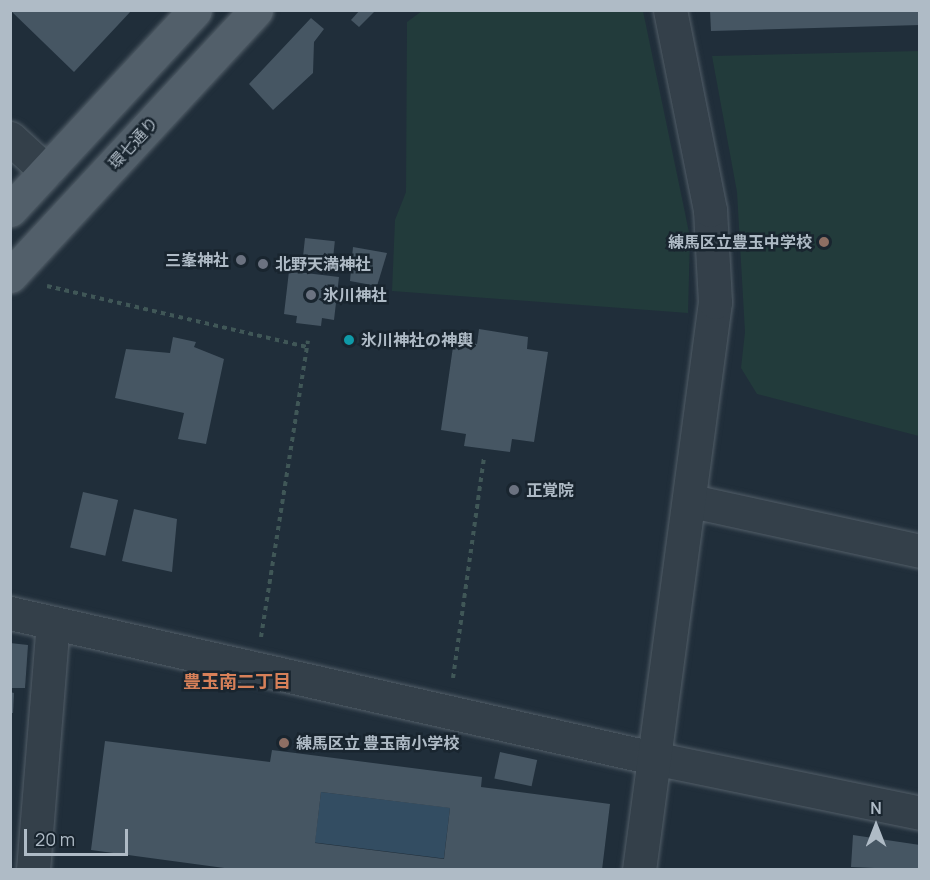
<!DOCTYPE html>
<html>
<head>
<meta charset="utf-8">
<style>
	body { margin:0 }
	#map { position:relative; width:930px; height:880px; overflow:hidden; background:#202e3a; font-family:Manrope,"Noto Sans JP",sans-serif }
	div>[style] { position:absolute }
	.green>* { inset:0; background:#223b3b }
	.water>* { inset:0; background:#334d62; transform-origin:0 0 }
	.building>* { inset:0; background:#465663; transform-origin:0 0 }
	.path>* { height:4px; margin-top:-2px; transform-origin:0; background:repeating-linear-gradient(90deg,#405757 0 4.5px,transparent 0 9px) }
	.roads { filter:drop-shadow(0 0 2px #525e68) drop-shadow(0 0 2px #525e68) }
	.minor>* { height:33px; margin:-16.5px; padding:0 16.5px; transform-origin:16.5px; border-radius:16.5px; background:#34404a }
	.tertiary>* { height:33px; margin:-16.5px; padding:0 16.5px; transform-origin:16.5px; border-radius:16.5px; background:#34404a }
	.primary>* { height:33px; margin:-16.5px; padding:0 16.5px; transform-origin:16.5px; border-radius:16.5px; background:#525f6a }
	.dots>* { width:16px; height:16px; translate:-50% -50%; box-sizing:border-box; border:3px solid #19252f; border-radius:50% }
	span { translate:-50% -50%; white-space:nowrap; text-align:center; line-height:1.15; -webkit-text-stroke:5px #19252f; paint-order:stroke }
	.street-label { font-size:16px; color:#afbbc6 }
	.poi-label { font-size:16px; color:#afbbc6; font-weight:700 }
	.right { translate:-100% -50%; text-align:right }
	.left { translate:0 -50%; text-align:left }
	.neighbourhood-label { font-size:18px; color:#d78059; font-weight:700 }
	.frame { position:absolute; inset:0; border:12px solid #afbbc6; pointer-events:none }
	.north { position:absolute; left:846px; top:796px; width:60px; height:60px; -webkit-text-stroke:4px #19252f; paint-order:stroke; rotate:0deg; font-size:16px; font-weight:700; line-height:24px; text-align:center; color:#afbbc6 }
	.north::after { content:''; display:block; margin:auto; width:21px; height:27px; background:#afbbc6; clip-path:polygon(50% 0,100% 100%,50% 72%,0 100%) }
	.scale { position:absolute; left:24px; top:829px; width:104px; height:27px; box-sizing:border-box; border:3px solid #afbbc6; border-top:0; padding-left:8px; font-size:18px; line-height:21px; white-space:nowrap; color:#afbbc6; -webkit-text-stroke:4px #19252f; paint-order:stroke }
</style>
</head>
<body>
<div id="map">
	<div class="green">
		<i style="clip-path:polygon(422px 11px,643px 11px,690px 237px,688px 313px,392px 291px,395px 220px,406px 192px,407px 22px)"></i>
		<i style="clip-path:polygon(919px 51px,920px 51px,919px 436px,757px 394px,741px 368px,745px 332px,737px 192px,712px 56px)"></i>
	</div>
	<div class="water">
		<i style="left:321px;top:792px;width:130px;height:51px;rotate:7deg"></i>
	</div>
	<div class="building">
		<i style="clip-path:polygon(10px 10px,132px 10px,74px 72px)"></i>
		<i style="clip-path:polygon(360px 10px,376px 10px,359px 27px,351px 20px)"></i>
		<i style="clip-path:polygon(710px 10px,920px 10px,920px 25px,711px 31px)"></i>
		<i style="clip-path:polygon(311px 18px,324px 29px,314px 42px,313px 73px,273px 110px,249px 84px)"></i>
		<i style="left:305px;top:238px;width:30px;height:26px;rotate:6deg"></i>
		<i style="clip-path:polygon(353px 247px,387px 253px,377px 286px,350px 281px)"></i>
		<i style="clip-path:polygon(289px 271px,339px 277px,334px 320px,322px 318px,321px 326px,296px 323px,297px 316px,284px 314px)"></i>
		<i style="clip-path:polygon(479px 329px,528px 337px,527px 349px,548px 352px,534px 442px,512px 439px,510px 452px,464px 446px,466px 434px,441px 430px,454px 340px,477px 344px)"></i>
		<i style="clip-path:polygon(173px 337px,196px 342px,194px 347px,224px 359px,206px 444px,178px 439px,184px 413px,115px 398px,126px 349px,170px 353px)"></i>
		<i style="left:83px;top:492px;width:36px;height:57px;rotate:13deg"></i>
		<i style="clip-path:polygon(134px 509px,177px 519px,172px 572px,122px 561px)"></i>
		<i style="clip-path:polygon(10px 643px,28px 645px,25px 688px,10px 688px)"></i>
		<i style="clip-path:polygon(10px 692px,14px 693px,13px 713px,10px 713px)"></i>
		<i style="clip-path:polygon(evenodd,105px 741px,270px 762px,272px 750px,482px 777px,481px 787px,610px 804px,602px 870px,239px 870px,91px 850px,105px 741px,321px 792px,450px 808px,444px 859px,315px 843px,321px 792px)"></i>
		<i style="left:500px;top:752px;width:38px;height:27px;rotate:12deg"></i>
		<i style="clip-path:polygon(853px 835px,920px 845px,920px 870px,851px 867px)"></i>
	</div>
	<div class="path">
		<i style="left:47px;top:286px;width:267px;rotate:13.2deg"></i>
		<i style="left:261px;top:637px;width:300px;rotate:-81deg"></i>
		<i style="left:453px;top:678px;width:222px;rotate:-82deg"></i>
	</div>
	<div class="roads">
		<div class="minor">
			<i style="left:10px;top:138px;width:49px;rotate:42.5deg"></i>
			<i style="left:691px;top:501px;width:234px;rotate:12.3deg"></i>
			<i style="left:33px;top:870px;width:248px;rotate:-85.4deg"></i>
		</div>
		<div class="tertiary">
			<i style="left:10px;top:613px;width:659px;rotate:12.71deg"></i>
			<i style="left:653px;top:758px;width:273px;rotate:11.6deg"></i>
			<i style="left:639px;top:870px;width:573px;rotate:-82.38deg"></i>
			<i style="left:715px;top:302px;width:92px;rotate:-93.1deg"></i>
			<i style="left:710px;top:210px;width:204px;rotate:-101.3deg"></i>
		</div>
		<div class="primary">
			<i style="left:10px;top:210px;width:272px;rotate:-47.2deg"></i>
			<i style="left:10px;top:276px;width:362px;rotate:-47.2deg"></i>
		</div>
	</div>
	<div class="dots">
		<i style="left:824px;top:242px;background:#8d6e63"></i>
		<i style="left:241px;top:260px;background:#6b7280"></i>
		<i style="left:263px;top:264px;background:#6b7280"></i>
		<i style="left:311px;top:295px;background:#6b7280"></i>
		<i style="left:349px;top:340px;background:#0f9aa8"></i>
		<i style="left:514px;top:490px;background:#6b7280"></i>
		<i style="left:284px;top:743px;background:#8d6e63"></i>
	</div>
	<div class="street-label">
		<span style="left:133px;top:143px;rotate:-47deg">環七通り</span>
	</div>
	<div class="poi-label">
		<span class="right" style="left:812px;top:242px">練馬区立豊玉中学校</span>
		<span class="right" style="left:229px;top:260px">三峯神社</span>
		<span class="left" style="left:275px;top:264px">北野天満神社</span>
		<span class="left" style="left:323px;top:295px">氷川神社</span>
		<span class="left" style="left:361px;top:340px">氷川神社の神輿</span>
		<span class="left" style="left:526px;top:490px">正覚院</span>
		<span class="left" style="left:296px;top:743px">練馬区立 豊玉南小学校</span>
	</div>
	<div class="neighbourhood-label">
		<span style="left:237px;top:681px">豊玉南二丁目</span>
	</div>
	<div class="frame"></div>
	<div class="north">N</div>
	<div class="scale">20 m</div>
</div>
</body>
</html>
